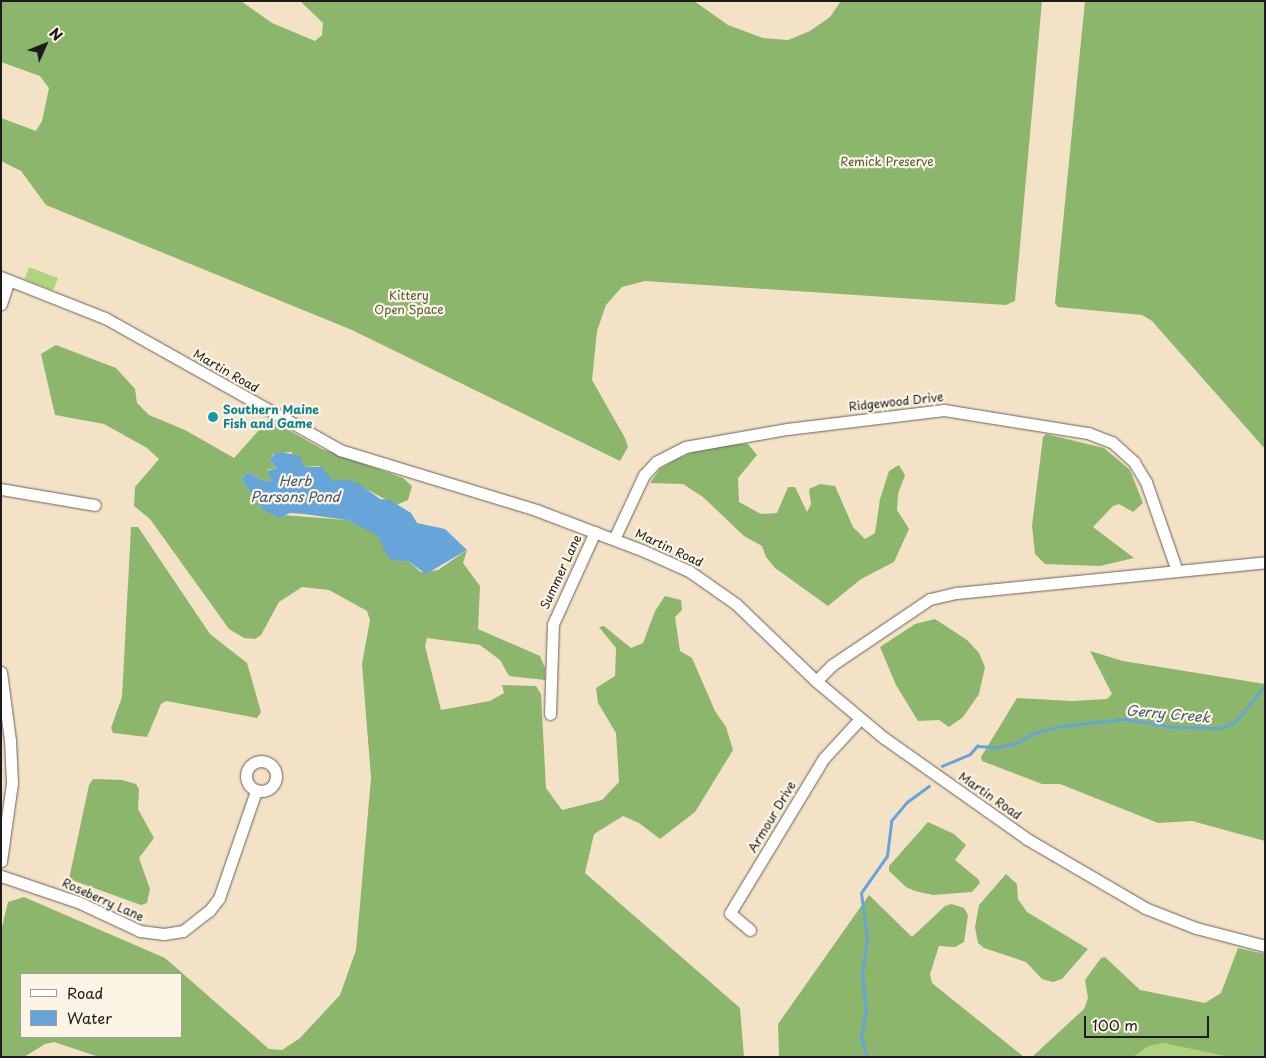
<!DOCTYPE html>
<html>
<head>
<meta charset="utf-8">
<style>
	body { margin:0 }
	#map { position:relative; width:1266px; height:1058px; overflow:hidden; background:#f4e2c7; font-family:"Playpen Sans",sans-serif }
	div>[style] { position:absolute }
	.green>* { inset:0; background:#b0d47d; transform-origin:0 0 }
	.forest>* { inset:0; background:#8cb66c }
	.water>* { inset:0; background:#67a4d9 }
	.stream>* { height:2.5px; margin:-1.25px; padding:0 1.25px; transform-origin:1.25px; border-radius:1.25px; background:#67a4d9 }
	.roads { filter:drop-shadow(0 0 1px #686158) drop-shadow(0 0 1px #686158) }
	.minor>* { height:11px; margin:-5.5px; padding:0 5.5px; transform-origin:5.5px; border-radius:5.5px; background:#fff }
	.minor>.ring { margin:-5.5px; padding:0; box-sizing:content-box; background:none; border:11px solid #fff; border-radius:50% }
	.dots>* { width:14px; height:14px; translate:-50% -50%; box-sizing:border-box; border:2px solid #fcf5e5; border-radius:50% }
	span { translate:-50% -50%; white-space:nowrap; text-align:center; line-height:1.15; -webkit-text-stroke:4.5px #fcf5e5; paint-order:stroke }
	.park-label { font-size:12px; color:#505c3e }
	.street-label { font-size:12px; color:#1c1c1c }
	.culture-label { font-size:12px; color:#0d838f; font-weight:700 }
	.left { translate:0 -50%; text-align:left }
	.water-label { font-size:14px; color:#3e5971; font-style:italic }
	.frame { position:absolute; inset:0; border:2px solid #1c1c1c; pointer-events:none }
	.legend { position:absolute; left:20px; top:973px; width:162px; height:65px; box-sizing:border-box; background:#fcf5e5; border:1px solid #a29e95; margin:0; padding:6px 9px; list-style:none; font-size:15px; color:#1c1c1c }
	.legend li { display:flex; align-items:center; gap:10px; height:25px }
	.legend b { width:25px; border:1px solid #a29e95 }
	.north { position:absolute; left:20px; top:20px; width:50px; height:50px; -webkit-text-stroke:4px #fcf5e5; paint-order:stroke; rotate:46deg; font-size:14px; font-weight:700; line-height:20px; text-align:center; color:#1c1c1c }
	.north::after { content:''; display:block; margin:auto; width:18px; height:22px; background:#1c1c1c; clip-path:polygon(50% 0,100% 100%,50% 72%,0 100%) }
	.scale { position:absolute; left:1084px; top:1016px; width:125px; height:22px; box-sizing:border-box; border:2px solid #1c1c1c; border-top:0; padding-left:6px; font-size:15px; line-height:18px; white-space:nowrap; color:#1c1c1c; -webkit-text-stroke:4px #fcf5e5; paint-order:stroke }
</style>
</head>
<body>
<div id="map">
	<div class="green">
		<i style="left:29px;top:267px;width:31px;height:13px;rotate:21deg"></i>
		<i style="clip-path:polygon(1164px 1043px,1183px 1045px,1230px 1057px,1133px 1057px,1149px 1046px)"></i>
	</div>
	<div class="forest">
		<i style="clip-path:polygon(1px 1px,241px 1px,272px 23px,315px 41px,322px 35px,323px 23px,300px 1px,694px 1px,728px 25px,763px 38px,788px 40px,810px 31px,830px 17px,841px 1px,1042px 1px,1015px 301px,1006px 305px,645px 281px,622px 287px,606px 305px,597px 331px,592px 380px,625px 438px,628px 447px,620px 461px,352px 330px,46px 205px,21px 171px,1px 161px,1px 118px,36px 131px,42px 121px,49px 88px,40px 76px,1px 62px)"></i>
		<i style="clip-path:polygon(1085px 1px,1265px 1px,1265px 449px,1152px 321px,1142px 315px,1058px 307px,1055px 303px)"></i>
		<i style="clip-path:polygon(evenodd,56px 345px,116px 368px,135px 389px,137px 403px,149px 415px,185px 430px,234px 458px,269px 419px,322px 449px,403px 478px,412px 486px,408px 500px,396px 505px,351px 481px,333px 481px,319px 466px,304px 467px,291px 452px,274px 454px,269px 460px,277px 468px,267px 470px,272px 482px,262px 480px,248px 472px,241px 479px,262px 509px,283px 515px,347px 520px,378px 535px,383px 541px,385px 552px,408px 561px,421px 572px,438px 570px,467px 550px,463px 563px,480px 586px,478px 629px,540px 656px,545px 668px,545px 680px,509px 676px,500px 660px,480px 645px,427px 638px,425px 646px,441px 710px,490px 701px,504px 693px,502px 685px,536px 686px,541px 694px,546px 788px,562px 810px,602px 800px,619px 782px,616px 733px,598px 703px,596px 688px,615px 676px,616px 648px,599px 627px,604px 626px,631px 648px,643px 643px,655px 611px,665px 596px,681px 600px,682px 610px,675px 617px,680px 651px,692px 658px,715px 711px,726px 727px,733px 750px,695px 812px,660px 839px,639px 823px,623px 816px,594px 834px,585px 873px,740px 1008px,744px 1057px,99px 1057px,54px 1042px,45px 1044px,24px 1057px,1px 1057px,1px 931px,8px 902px,24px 897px,165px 958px,269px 1049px,282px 1050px,300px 1038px,340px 995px,356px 950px,371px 778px,362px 664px,370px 620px,367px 611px,329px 590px,302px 587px,279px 602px,261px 635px,255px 639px,244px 638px,229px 629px,150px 519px,134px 506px,135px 487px,159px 459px,147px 448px,104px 424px,55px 415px,41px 354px,56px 345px,21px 974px,181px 974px,181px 1037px,21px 1037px,21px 974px)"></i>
		<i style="clip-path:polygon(1046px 434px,1104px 448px,1130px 470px,1143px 503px,1133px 512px,1119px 504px,1113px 506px,1093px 527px,1134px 558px,1100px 566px,1071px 565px,1045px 564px,1035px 554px,1032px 526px,1043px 437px)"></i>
		<i style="clip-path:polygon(732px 444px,748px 444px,757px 455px,738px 478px,739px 502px,761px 514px,777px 513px,788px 487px,795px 487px,807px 512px,811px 504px,809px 489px,820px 484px,835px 486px,853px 527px,865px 539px,875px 533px,880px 499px,889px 471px,899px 465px,905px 475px,898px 494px,897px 510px,909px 529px,894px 562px,861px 579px,828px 606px,775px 568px,766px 557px,762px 546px,744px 536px,703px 497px,683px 484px,650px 483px,660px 469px,675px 460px,695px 451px)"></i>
		<i style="clip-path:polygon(131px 527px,138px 527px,210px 634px,247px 663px,261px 712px,257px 718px,166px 701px,161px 704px,147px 737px,113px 733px,111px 728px,122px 697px)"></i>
		<i style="clip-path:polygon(935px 619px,967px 640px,979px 653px,985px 667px,979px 694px,963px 717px,949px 727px,939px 720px,918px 721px,896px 685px,880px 647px,915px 624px)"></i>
		<i style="clip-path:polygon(1090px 651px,1123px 661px,1265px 684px,1265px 841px,1192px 821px,1158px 823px,1060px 784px,1042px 784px,982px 761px,981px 757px,1017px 698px,1072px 701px,1107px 699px,1112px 694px)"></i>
		<i style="clip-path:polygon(93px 779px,122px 780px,136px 784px,139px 789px,138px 809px,154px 838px,139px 858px,150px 889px,147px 903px,141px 905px,69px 879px,89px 785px)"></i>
		<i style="clip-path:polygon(928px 822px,954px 834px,966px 845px,955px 860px,978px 879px,980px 883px,972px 892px,933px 895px,915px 891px,906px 887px,889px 871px,889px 866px)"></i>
		<i style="clip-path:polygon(1006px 874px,1017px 884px,1018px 899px,1027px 912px,1088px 949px,1062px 979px,1053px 982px,1042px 979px,1026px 962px,984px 948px,978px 943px,975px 927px,979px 905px)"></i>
		<i style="clip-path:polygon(869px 895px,912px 937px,945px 906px,951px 904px,964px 908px,968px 915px,964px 942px,955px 947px,939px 946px,930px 974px,932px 983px,1024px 1057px,779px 1057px,778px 1024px)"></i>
		<i style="clip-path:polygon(1238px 948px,1265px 954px,1265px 1057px,1230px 1057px,1164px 1043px,1149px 1046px,1133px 1057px,1032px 1057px,1084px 1009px,1088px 998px,1085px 980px,1101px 958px,1105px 957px,1140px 990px,1205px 1003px,1221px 993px)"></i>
	</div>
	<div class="water">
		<i style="clip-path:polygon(277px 452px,299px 455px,304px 467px,322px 467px,333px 481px,345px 479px,358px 483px,380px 499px,390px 500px,411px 513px,417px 523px,445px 529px,467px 550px,426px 574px,408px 561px,392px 560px,387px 556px,378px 536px,347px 520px,304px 514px,290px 513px,279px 518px,273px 515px,262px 509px,241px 479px,248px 472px,262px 480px,272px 482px,267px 471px,277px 468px,269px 460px)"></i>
	</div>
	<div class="stream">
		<i style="left:942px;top:766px;width:30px;rotate:-23deg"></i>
		<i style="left:970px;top:754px;width:11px;rotate:-49deg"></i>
		<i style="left:977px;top:746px;width:22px;rotate:3deg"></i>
		<i style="left:999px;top:747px;width:17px;rotate:-13deg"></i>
		<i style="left:1016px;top:743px;width:18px;rotate:-29deg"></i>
		<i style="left:1032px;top:734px;width:29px;rotate:-16deg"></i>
		<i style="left:1060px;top:726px;width:66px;rotate:-6.1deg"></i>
		<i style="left:1126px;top:719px;width:48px;rotate:9.7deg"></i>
		<i style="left:1173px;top:727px;width:48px;rotate:1.2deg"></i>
		<i style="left:1221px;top:728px;width:15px;rotate:-23deg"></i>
		<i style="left:1235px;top:722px;width:47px;rotate:-50.2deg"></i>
		<i style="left:867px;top:1057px;width:20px;rotate:-108deg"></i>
		<i style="left:861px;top:1038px;width:27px;rotate:-80deg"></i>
		<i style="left:866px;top:1011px;width:36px;rotate:-96deg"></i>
		<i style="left:862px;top:975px;width:37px;rotate:-82deg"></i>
		<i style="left:867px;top:938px;width:45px;rotate:-97.6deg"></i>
		<i style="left:861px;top:893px;width:45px;rotate:-54.9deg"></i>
		<i style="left:887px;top:856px;width:35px;rotate:-83deg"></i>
		<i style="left:891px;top:821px;width:25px;rotate:-50deg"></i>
		<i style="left:907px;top:802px;width:27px;rotate:-36deg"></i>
	</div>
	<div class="roads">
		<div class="minor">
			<i style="left:1px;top:277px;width:112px;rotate:21.5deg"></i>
			<i style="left:105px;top:318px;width:270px;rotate:29.3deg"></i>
			<i style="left:340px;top:450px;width:205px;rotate:17deg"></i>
			<i style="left:536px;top:510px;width:116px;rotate:20.8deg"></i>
			<i style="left:644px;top:551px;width:49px;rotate:24deg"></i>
			<i style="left:689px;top:571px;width:57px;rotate:35.1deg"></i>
			<i style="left:736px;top:604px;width:111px;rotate:43.9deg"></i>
			<i style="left:816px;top:681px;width:89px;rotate:40deg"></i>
			<i style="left:884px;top:738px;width:175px;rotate:35.2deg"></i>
			<i style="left:1027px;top:839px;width:137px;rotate:30.3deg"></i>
			<i style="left:1145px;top:908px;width:55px;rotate:21.4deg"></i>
			<i style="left:1196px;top:928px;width:71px;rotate:14.6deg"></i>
			<i style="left:1px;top:304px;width:25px;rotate:-72deg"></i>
			<i style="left:1px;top:489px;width:95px;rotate:9.7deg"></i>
			<i style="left:614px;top:539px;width:71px;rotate:-64.9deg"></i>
			<i style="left:644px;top:475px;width:18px;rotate:-47deg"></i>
			<i style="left:656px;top:462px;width:33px;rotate:-27deg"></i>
			<i style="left:685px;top:447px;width:104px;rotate:-10deg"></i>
			<i style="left:787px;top:429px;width:158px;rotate:-6.9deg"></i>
			<i style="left:944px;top:410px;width:146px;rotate:9.1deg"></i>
			<i style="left:1088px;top:433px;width:26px;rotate:21deg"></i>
			<i style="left:1112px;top:442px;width:30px;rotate:42deg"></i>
			<i style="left:1134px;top:462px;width:23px;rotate:59deg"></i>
			<i style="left:1146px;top:482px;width:94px;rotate:70.8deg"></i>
			<i style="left:1px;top:672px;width:69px;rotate:82.5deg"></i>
			<i style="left:10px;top:740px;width:43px;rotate:87.3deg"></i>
			<i style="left:12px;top:783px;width:79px;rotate:98deg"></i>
			<i style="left:816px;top:681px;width:23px;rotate:-45deg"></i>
			<i style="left:832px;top:665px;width:118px;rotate:-34deg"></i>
			<i style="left:930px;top:599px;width:28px;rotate:-13deg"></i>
			<i style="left:957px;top:593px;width:310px;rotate:-5.7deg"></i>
			<i style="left:550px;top:714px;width:90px;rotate:-88.1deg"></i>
			<i style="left:553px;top:624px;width:101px;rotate:-65.5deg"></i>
			<i class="ring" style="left:246px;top:761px;width:19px;height:19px"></i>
			<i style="left:1px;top:876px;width:81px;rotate:18.7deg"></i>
			<i style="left:78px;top:902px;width:68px;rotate:25.1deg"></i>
			<i style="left:140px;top:931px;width:24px;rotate:7deg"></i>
			<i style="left:164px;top:934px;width:19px;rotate:-9deg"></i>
			<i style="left:183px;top:931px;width:33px;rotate:-38deg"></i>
			<i style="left:209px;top:911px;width:16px;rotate:-52deg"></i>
			<i style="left:219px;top:898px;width:113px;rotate:-70.9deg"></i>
			<i style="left:750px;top:930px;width:26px;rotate:-140deg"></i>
			<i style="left:730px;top:913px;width:181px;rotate:-58.8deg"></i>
			<i style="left:824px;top:758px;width:53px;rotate:-47.3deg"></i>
		</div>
	</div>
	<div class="dots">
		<i style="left:213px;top:417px;background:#0f9aa8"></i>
	</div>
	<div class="park-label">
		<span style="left:887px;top:162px">Remick Preserve</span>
		<span style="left:409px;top:303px">Kittery<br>Open Space</span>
	</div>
	<div class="street-label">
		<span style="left:226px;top:371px;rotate:30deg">Martin Road</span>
		<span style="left:896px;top:402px;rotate:-6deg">Ridgewood Drive</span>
		<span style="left:669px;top:548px;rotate:25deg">Martin Road</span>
		<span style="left:561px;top:572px;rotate:-65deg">Summer Lane</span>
		<span style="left:990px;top:796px;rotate:35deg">Martin Road</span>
		<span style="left:772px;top:817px;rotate:-59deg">Armour Drive</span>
		<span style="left:103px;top:900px;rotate:24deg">Roseberry Lane</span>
	</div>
	<div class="culture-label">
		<span class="left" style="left:223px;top:417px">Southern Maine<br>Fish and Game</span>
	</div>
	<div class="water-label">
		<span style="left:295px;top:489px">Herb<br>Parsons Pond</span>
		<span style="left:1168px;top:714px;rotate:5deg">Gerry Creek</span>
	</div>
	<div class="frame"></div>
	<ul class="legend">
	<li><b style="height:6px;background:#fff"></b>Road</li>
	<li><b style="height:14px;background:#67a4d9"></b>Water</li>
	</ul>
	<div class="north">N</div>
	<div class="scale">100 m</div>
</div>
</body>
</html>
